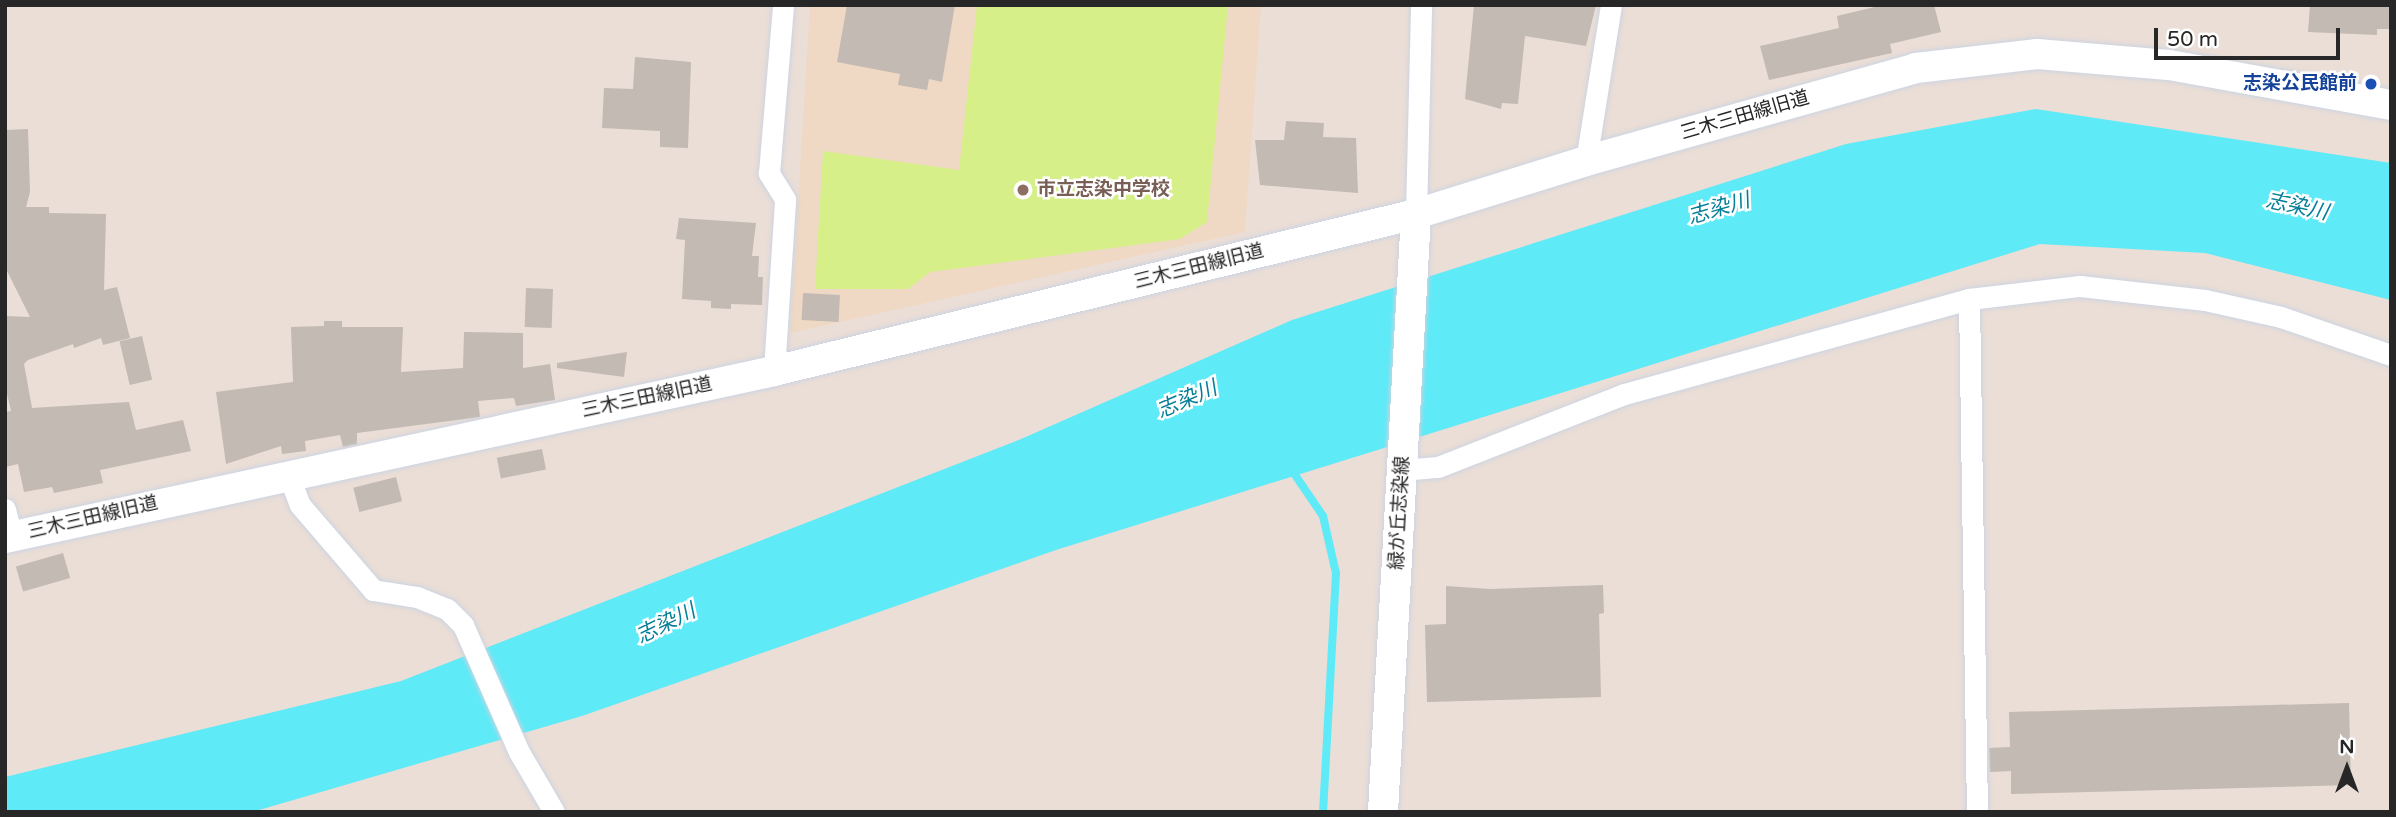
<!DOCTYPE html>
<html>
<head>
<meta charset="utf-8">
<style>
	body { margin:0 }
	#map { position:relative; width:2396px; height:817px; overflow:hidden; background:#ebded6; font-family:"Varela Round","Noto Sans JP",sans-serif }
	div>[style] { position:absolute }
	.education>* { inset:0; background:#efd9c4 }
	.pitch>* { inset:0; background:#d6ef88 }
	.water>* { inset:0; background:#5feaf7 }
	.stream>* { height:8px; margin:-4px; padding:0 4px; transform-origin:4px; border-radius:4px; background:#5feaf7 }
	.building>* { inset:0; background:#c2bab3; transform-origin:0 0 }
	.roads { filter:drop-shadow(0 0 2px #ccd4e2) drop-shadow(0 0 2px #ccd4e2) }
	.street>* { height:21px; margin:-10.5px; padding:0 10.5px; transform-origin:10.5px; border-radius:10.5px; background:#fff }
	.secondary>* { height:30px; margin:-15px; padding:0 15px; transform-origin:15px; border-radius:15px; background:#fff }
	.dots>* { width:19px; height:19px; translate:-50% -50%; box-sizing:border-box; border:4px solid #fff; border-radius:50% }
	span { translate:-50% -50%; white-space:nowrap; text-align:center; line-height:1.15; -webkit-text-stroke:5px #fff; paint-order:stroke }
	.transit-label { font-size:19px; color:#164399; font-weight:700 }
	.right { translate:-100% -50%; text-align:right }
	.street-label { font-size:19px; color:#272727 }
	.education-label { font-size:19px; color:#785e54; font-weight:700 }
	.left { translate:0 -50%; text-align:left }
	.water-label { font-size:21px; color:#047f97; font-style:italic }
	.frame { position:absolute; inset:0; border:7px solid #272727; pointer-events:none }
	.north { position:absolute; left:2312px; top:733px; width:70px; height:70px; -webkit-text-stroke:5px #fff; paint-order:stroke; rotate:0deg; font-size:19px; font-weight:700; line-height:28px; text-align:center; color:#272727 }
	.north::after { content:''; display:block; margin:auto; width:24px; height:32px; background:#272727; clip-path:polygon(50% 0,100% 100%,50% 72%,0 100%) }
	.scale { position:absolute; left:2154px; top:28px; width:186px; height:32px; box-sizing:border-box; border:4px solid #272727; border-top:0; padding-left:9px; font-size:21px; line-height:24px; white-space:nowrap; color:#272727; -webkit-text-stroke:5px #fff; paint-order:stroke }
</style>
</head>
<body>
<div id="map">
	<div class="education">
		<i style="clip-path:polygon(810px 5px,1261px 5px,1245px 232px,790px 333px)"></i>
	</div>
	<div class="pitch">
		<i style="clip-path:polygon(977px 5px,1228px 5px,1207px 222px,1180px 239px,930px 272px,908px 289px,815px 289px,823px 151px,959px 170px)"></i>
	</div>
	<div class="water">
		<i style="clip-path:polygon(2036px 109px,2391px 163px,2391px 300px,2205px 253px,2040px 244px,1056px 550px,582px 716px,252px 812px,5px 812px,5px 777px,401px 681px,1021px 439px,1292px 320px,1846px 144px)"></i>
	</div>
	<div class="stream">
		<i style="left:1289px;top:466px;width:60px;rotate:55.8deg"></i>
		<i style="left:1323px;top:516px;width:58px;rotate:77.2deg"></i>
		<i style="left:1336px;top:573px;width:239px;rotate:93.1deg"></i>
	</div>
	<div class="building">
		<i style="clip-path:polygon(847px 5px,955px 5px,942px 82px,929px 79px,927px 90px,898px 85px,900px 74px,837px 62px)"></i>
		<i style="clip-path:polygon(1474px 5px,1596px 5px,1586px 46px,1525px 36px,1518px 104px,1502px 103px,1501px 109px,1465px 99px)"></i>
		<i style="clip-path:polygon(1883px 5px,1934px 5px,1941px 32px,1890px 44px,1892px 53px,1769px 80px,1760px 46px,1839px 28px,1837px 16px)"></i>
		<i style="clip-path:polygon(2310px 5px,2391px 5px,2391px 29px,2377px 29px,2377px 35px,2308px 32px)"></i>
		<i style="clip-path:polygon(635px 57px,691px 62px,688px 148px,660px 147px,660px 131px,602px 128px,604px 88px,633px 89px)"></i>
		<i style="clip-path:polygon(1286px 121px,1324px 123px,1323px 137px,1356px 138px,1358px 193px,1260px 185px,1255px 140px,1284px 140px)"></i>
		<i style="clip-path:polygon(28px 129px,30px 192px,26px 207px,49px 207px,49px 213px,106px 214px,104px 290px,117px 287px,130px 338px,103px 345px,101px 338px,74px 348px,73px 344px,28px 360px,24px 364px,32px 408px,129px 402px,136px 430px,183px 420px,191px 451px,100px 470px,103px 483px,54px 493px,52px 487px,24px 492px,18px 464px,5px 467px,5px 412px,11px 411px,5px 385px,5px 316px,30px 317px,5px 267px,5px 130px)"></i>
		<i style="clip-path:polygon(679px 218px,756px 223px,752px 256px,759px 256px,758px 277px,763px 277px,762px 305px,731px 304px,731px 309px,711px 308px,711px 301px,682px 299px,685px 240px,676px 239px)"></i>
		<i style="left:526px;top:288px;width:27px;height:39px;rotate:2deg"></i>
		<i style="left:803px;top:293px;width:37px;height:27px;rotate:3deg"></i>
		<i style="clip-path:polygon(324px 321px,342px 321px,342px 327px,403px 327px,401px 372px,463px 368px,464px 332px,523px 333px,523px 368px,550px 364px,555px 400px,516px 406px,514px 398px,478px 401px,480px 417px,357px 433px,357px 444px,343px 447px,340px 435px,305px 441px,306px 451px,282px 454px,281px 446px,226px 464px,216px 392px,293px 382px,291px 327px,324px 326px)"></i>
		<i style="left:142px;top:336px;width:45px;height:23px;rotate:77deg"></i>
		<i style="clip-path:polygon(627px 352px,624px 377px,557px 368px,557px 363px)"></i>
		<i style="left:542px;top:449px;width:21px;height:46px;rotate:79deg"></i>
		<i style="left:396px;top:477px;width:25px;height:44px;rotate:76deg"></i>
		<i style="left:63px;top:553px;width:26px;height:49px;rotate:74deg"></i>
		<i style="clip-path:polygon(1603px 585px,1604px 613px,1599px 614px,1601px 697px,1427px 702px,1425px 625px,1446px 624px,1446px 586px,1490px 589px)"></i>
		<i style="clip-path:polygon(2349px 703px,2351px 785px,2011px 794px,2011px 771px,1990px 772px,1989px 748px,2010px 747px,2009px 712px)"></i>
	</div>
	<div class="roads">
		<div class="street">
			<i style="left:1586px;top:161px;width:158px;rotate:-80.9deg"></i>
			<i style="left:1416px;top:214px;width:209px;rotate:-88.6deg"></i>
			<i style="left:1969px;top:299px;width:513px;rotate:89.11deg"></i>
			<i style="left:774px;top:371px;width:172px;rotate:-86.3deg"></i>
			<i style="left:785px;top:199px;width:31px;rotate:-122deg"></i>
			<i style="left:769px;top:173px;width:169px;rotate:-85.2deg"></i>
			<i style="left:1402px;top:470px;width:36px;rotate:-5deg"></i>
			<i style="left:1438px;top:467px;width:200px;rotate:-21.4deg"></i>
			<i style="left:1624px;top:394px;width:358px;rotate:-15.4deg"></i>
			<i style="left:1969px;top:299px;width:112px;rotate:-6.7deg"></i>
			<i style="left:2080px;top:286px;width:126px;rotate:6.4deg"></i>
			<i style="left:2205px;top:300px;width:78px;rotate:12.6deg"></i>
			<i style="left:2281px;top:317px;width:116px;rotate:19.1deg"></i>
			<i style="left:288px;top:474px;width:33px;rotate:69deg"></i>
			<i style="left:300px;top:505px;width:112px;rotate:49.3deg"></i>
			<i style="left:373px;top:590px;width:45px;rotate:9deg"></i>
			<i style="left:417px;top:597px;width:32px;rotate:22deg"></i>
			<i style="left:447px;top:609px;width:23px;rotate:45deg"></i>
			<i style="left:463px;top:625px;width:139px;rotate:66.2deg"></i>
			<i style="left:519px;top:752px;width:69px;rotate:59.7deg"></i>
			<i style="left:5px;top:509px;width:29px;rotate:76deg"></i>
		</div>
		<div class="secondary">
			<i style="left:5px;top:538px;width:787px;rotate:-12.25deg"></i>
			<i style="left:774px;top:371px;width:661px;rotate:-13.74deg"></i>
			<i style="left:1416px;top:214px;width:178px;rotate:-17.3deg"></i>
			<i style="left:1586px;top:161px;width:343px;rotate:-15.7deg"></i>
			<i style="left:1916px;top:68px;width:122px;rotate:-6.6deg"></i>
			<i style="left:2037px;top:54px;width:132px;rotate:4.8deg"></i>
			<i style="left:2169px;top:65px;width:226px;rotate:10.2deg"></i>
			<i style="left:1383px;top:812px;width:599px;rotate:-86.84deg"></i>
		</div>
	</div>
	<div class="dots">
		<i style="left:2371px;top:84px;background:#1a4fb4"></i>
		<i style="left:1023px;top:190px;background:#8d6e63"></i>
	</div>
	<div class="transit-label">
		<span class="right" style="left:2357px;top:84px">志染公民館前</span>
	</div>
	<div class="street-label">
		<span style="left:1745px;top:116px;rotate:-16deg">三木三田線旧道</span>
		<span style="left:1199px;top:267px;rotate:-14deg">三木三田線旧道</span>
		<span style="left:647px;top:398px;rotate:-12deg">三木三田線旧道</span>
		<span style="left:1400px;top:513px;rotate:-87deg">緑が丘志染線</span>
		<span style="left:93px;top:518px;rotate:-13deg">三木三田線旧道</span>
	</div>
	<div class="education-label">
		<span class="left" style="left:1037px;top:190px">市立志染中学校</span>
	</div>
	<div class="water-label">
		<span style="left:2297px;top:207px;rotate:12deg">志染川</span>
		<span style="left:1719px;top:209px;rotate:-16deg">志染川</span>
		<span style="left:1187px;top:400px;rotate:-23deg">志染川</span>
		<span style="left:666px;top:624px;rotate:-26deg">志染川</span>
	</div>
	<div class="frame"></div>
	<div class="north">N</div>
	<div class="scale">50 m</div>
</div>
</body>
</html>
